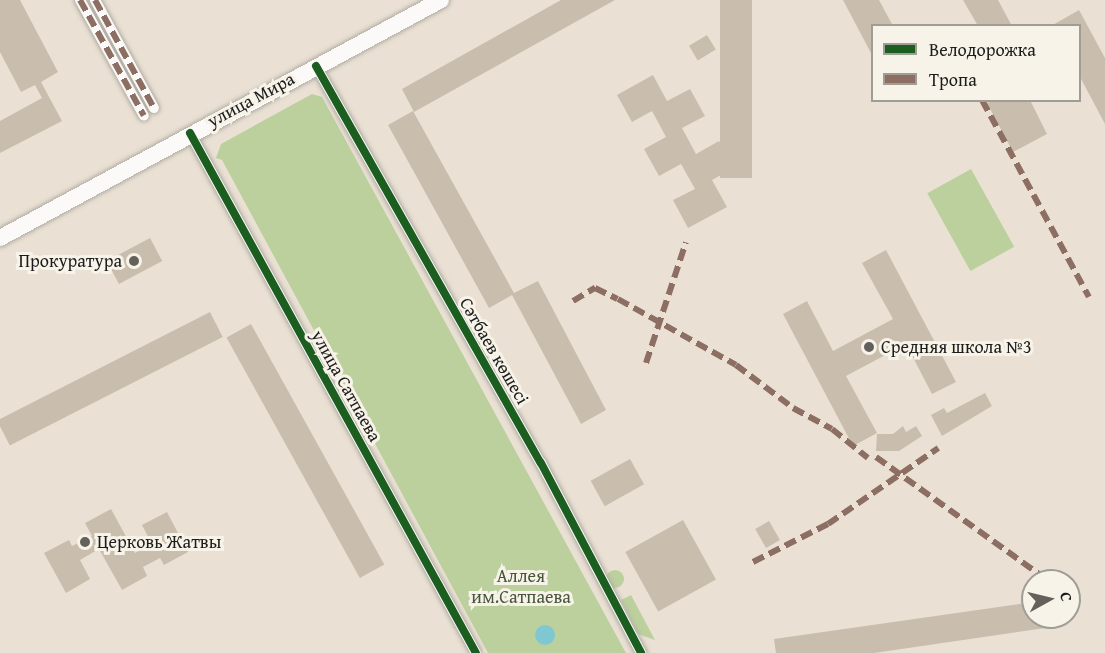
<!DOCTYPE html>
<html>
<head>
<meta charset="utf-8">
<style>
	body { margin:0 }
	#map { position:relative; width:1105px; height:653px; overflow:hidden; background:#eae1d4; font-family:"Gentium Book Plus",serif }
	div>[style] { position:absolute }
	.green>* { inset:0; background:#bcd09e; transform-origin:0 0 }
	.round { border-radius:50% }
	.water>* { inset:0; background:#80c8d1 }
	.building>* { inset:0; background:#c9beae; transform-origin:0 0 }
	.roads { filter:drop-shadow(0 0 2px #b0aba2) drop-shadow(0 0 2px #b0aba2) }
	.street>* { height:10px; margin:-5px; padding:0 5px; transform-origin:5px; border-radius:5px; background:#fcfaf9 }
	.secondary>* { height:16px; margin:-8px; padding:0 8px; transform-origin:8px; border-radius:8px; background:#fcfaf9 }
	.quiet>* { height:6px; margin-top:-3px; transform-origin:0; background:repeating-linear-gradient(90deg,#8d6e63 0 12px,transparent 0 18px) }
	.cycleway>* { height:8px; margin:-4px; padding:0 4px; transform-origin:4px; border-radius:4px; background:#1b5e20 }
	.dots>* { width:16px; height:16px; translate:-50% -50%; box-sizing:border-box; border:3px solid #f7f3e8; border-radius:50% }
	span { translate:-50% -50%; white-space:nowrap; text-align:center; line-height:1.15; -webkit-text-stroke:6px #f7f3e8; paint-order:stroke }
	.street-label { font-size:18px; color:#1c1c1c }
	.poi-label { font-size:18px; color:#1c1c1c }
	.right { translate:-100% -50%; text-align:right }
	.left { translate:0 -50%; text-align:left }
	.park-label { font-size:18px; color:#47563a }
	.legend { position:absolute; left:871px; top:24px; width:210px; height:78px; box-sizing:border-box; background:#f7f3e8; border:2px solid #9f9d96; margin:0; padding:8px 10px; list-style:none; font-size:18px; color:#1c1c1c }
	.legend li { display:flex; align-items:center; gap:12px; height:30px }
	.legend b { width:30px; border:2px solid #9f9d96 }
	.north { position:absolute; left:1021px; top:569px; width:60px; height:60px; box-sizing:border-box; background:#f7f3e8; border:2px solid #9f9d96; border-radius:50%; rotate:82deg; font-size:16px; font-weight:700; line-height:24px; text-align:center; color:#1c1c1c }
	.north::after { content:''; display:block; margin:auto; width:21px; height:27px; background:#64615c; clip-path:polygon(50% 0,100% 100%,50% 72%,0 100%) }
</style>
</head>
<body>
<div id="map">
	<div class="green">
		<i style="clip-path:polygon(312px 94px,322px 97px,626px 653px,488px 653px,222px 160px,216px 158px,221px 144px)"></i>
		<i style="left:971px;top:169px;width:89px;height:50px;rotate:61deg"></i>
		<i class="round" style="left:606px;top:570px;width:18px;height:18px"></i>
		<i style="clip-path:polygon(631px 595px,655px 640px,638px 634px,621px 600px)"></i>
	</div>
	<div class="water">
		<i class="round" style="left:535px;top:625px;width:20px;height:20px"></i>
	</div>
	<div class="building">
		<i style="clip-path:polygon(0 0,20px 0,58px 72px,41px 82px,62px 121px,0 153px,0 121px,42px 98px,35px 85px,21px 92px,0 52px)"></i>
		<i style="clip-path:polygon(561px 0,615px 0,414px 112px,402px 89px)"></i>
		<i style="left:720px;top:0;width:32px;height:178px"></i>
		<i style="clip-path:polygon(843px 0,879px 0,893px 26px,872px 26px,872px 55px)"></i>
		<i style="clip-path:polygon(963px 0,998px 0,1012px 26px,978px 26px)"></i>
		<i style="clip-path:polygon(1079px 10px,1105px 58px,1105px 124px,1080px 77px,1080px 26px,1051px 26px)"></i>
		<i style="left:707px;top:35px;width:17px;height:21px;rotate:59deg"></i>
		<i style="clip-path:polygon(653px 75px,667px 101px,690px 89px,705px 116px,682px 128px,696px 154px,719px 141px,734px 168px,712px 180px,727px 207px,688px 228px,673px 200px,695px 189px,681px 164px,659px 176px,644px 149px,666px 137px,652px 111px,632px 122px,617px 95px)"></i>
		<i style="clip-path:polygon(993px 100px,1030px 100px,1047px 134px,1013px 152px,987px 103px)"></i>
		<i style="clip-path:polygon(413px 111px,514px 293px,538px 281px,606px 410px,581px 424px,512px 295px,489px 308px,388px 125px)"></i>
		<i style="left:150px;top:238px;width:26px;height:49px;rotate:62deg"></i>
		<i style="clip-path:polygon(886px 250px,956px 382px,932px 394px,906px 344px,846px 376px,877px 433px,853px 446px,783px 314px,807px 301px,833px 351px,893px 319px,862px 263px)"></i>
		<i style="left:210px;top:312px;width:28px;height:239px;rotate:63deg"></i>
		<i style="left:251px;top:324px;width:275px;height:28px;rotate:61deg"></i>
		<i style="clip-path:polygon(985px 393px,992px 406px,942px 436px,931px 415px,944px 408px,947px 413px)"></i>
		<i style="clip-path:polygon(903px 426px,906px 432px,916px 426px,922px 436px,899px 451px,876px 451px,877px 434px,893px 434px)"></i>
		<i style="left:630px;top:459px;width:29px;height:45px;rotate:61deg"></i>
		<i style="clip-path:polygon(111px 509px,135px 553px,152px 544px,142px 525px,167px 512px,188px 552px,164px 565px,160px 558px,143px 567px,147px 576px,122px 590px,99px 549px,80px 560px,90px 579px,66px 593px,44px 553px,69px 540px,72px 546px,92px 536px,85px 523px)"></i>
		<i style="left:683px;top:520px;width:68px;height:66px;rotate:61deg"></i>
		<i style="left:769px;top:521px;width:22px;height:16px;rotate:60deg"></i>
		<i style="clip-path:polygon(1033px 602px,1033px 617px,1051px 617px,1052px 627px,874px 653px,776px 653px,774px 639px)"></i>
	</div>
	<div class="roads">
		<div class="street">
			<i style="left:80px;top:0;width:132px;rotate:61.1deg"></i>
			<i style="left:95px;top:0;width:123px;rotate:61.4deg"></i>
			<i style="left:316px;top:66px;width:456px;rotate:60.5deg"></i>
			<i style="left:541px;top:463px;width:215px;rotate:62.2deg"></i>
			<i style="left:190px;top:133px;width:593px;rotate:61.19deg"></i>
		</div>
		<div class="secondary">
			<i style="left:0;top:238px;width:501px;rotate:-28.35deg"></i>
		</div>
	</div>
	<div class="quiet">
		<i style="left:80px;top:0;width:132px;rotate:61.1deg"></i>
		<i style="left:95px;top:0;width:123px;rotate:61.4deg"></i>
		<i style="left:982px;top:100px;width:224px;rotate:61.5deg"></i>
		<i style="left:573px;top:301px;width:26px;rotate:-31deg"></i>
		<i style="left:595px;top:288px;width:25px;rotate:26deg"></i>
		<i style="left:618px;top:299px;width:135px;rotate:29.2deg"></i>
		<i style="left:736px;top:365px;width:71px;rotate:37deg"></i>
		<i style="left:793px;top:408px;width:44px;rotate:28.3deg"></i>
		<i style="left:832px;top:429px;width:46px;rotate:38.9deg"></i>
		<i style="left:646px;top:363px;width:127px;rotate:-71.7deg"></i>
		<i style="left:876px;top:457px;width:206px;rotate:35.7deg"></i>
		<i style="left:753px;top:562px;width:84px;rotate:-26.9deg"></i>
		<i style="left:828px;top:524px;width:134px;rotate:-34.6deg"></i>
	</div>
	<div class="cycleway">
		<i style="left:316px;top:66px;width:456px;rotate:60.5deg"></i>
		<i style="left:541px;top:463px;width:215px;rotate:62.2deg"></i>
		<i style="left:190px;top:133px;width:593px;rotate:61.19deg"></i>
	</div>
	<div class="dots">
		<i style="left:134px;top:261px;background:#64615c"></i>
		<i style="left:869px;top:347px;background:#64615c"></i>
		<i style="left:85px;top:542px;background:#64615c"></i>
	</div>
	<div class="street-label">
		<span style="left:251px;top:100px;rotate:-28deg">улица Мира</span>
		<span style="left:494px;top:351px;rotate:60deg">Сәтбаев көшесі</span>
		<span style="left:346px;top:386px;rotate:61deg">улица Сатпаева</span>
	</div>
	<div class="poi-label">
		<span class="right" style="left:122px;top:261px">Прокуратура</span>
		<span class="left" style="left:881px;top:347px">Средняя школа №3</span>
		<span class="left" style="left:97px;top:542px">Церковь Жатвы</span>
	</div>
	<div class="park-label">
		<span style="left:521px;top:587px">Аллея<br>им.Сатпаева</span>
	</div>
	<ul class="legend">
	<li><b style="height:8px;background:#1b5e20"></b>Велодорожка</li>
	<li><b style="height:8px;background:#8d6e63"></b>Тропа</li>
	</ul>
	<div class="north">С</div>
</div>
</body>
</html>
